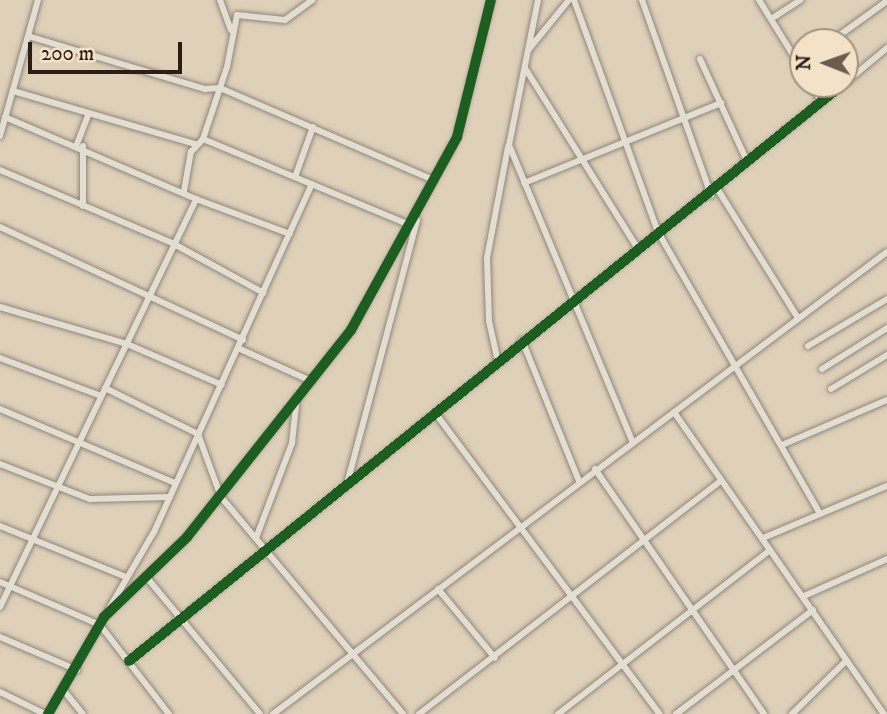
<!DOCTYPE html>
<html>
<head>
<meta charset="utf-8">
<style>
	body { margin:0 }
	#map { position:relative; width:887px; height:714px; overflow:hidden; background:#ded0b9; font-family:"IM FELL DW Pica",serif }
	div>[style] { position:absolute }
	.roads { filter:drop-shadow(0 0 2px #918779) drop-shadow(0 0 2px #918779) }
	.minor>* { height:6px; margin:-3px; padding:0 3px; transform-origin:3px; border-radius:3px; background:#e4ddd2 }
	.cycleway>* { height:10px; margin:-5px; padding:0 5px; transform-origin:5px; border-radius:5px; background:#1b5e20 }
	span { translate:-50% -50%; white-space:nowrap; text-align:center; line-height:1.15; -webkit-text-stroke:5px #f3e2c8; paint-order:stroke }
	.north { position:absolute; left:789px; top:28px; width:70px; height:70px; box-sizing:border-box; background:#f3e2c8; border:2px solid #a49380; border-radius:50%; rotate:271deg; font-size:19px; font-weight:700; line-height:28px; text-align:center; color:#2d1d15 }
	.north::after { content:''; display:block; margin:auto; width:24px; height:32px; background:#6b5c4e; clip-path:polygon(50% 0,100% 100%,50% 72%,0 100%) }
	.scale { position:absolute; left:28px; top:42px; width:154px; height:32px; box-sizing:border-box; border:4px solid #2d1d15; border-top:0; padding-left:9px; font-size:21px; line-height:24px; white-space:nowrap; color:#2d1d15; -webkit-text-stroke:5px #f3e2c8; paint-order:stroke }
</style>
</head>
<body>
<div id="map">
	<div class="roads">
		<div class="minor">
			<i style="left:220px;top:0;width:32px;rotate:70deg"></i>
			<i style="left:538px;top:0;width:148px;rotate:101.3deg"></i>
			<i style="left:509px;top:145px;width:320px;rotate:67.4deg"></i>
			<i style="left:574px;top:0;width:247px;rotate:70.1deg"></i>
			<i style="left:658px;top:232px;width:321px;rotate:60.1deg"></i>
			<i style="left:642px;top:0;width:207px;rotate:70.5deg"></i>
			<i style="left:759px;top:0;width:84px;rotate:58.2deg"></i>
			<i style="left:771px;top:19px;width:35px;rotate:-33deg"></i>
			<i style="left:28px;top:36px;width:185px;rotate:16.7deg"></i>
			<i style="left:205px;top:89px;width:15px;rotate:-4deg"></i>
			<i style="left:220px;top:88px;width:233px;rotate:23.3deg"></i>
			<i style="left:833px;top:40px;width:67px;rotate:-35.8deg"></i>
			<i style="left:529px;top:49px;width:63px;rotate:-50.8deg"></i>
			<i style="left:700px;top:59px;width:112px;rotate:65.3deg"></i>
			<i style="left:525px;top:68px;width:213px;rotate:58deg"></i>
			<i style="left:845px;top:83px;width:55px;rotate:-39.8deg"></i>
			<i style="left:811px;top:84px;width:21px;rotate:59deg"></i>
			<i style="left:13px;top:91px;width:190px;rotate:16.2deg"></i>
			<i style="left:0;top:136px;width:141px;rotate:-74.4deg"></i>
			<i style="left:203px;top:139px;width:226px;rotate:22.6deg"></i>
			<i style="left:77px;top:144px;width:31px;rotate:-69deg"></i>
			<i style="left:0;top:170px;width:189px;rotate:23deg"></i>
			<i style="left:174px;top:244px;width:102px;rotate:28.6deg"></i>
			<i style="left:295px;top:177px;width:53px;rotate:-70.2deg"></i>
			<i style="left:524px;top:183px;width:213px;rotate:-22.1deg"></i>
			<i style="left:718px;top:190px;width:151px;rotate:58deg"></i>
			<i style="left:184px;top:191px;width:40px;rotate:-80deg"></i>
			<i style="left:191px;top:152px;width:18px;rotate:-47deg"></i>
			<i style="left:203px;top:139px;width:76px;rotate:-71.6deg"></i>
			<i style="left:227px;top:67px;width:53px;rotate:-79.1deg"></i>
			<i style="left:237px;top:15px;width:48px;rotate:5.9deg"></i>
			<i style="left:285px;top:20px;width:34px;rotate:-36deg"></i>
			<i style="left:196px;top:199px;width:100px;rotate:20.4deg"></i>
			<i style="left:83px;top:206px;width:60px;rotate:-90deg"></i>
			<i style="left:0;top:227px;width:268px;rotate:24.9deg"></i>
			<i style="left:0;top:307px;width:132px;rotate:16.2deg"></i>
			<i style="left:127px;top:344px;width:103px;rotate:23.3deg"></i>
			<i style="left:522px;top:340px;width:152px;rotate:68deg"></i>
			<i style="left:808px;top:346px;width:92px;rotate:-30.7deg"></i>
			<i style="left:240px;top:349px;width:78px;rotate:24.3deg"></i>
			<i style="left:0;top:358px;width:108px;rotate:20.6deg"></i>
			<i style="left:498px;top:362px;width:42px;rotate:-102.4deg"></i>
			<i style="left:489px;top:321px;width:63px;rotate:-91.8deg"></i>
			<i style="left:487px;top:258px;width:113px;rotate:-79.3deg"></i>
			<i style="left:822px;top:369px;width:77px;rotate:-32.2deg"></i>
			<i style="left:105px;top:388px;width:104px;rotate:26.3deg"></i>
			<i style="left:198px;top:434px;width:67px;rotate:69.9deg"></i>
			<i style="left:221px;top:497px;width:283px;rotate:50deg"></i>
			<i style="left:831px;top:389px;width:66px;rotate:-31.3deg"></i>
			<i style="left:0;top:409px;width:190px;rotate:22.9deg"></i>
			<i style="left:674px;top:412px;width:368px;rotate:55.2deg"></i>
			<i style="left:436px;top:414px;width:374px;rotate:53.3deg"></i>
			<i style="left:782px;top:445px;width:114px;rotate:-23.2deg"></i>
			<i style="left:0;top:464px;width:97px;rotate:21.3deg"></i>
			<i style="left:90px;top:499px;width:80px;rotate:-1.4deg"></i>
			<i style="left:595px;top:469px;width:298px;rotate:55.4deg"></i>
			<i style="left:348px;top:480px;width:269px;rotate:-75.1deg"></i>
			<i style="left:0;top:526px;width:134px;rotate:22deg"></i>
			<i style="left:256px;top:538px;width:102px;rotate:-69.2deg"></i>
			<i style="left:292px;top:443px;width:46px;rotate:-83.8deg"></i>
			<i style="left:763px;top:538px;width:134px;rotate:-22.8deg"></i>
			<i style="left:148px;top:579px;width:175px;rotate:50.3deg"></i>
			<i style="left:0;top:582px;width:109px;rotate:23.3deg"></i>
			<i style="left:100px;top:625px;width:113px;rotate:52.2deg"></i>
			<i style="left:438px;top:589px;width:89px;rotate:50.4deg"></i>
			<i style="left:804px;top:596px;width:91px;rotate:-24deg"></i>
			<i style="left:0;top:607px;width:453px;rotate:-64.3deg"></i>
			<i style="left:196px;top:199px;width:208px;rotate:-156.8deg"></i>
			<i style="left:107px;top:612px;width:93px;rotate:-59.6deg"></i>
			<i style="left:154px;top:532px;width:382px;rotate:-65.6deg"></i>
			<i style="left:0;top:637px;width:84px;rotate:23.2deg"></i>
			<i style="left:129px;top:661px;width:918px;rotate:-38.94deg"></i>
			<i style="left:0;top:692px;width:50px;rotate:26.1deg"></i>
			<i style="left:65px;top:692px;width:28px;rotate:51deg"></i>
			<i style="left:48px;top:714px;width:112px;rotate:-60deg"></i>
			<i style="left:104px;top:617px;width:115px;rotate:-43.9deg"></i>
			<i style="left:187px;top:537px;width:264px;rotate:-51.6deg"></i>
			<i style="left:351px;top:330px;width:220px;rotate:-61.2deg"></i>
			<i style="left:457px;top:137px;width:141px;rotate:-76.1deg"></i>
			<i style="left:273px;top:714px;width:768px;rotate:-36.96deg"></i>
			<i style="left:419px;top:714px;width:381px;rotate:-37.7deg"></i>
			<i style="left:558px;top:714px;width:268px;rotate:-37.7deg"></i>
			<i style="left:676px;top:714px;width:172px;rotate:-37.2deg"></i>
			<i style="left:792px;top:714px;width:74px;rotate:-44.5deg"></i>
		</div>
	</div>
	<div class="cycleway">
		<i style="left:129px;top:661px;width:918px;rotate:-38.94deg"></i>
		<i style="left:48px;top:714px;width:112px;rotate:-60deg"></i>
		<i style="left:104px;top:617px;width:115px;rotate:-43.9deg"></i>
		<i style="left:187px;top:537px;width:264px;rotate:-51.6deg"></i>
		<i style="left:351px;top:330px;width:220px;rotate:-61.2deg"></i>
		<i style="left:457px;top:137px;width:141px;rotate:-76.1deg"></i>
	</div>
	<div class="north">N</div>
	<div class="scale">200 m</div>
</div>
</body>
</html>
